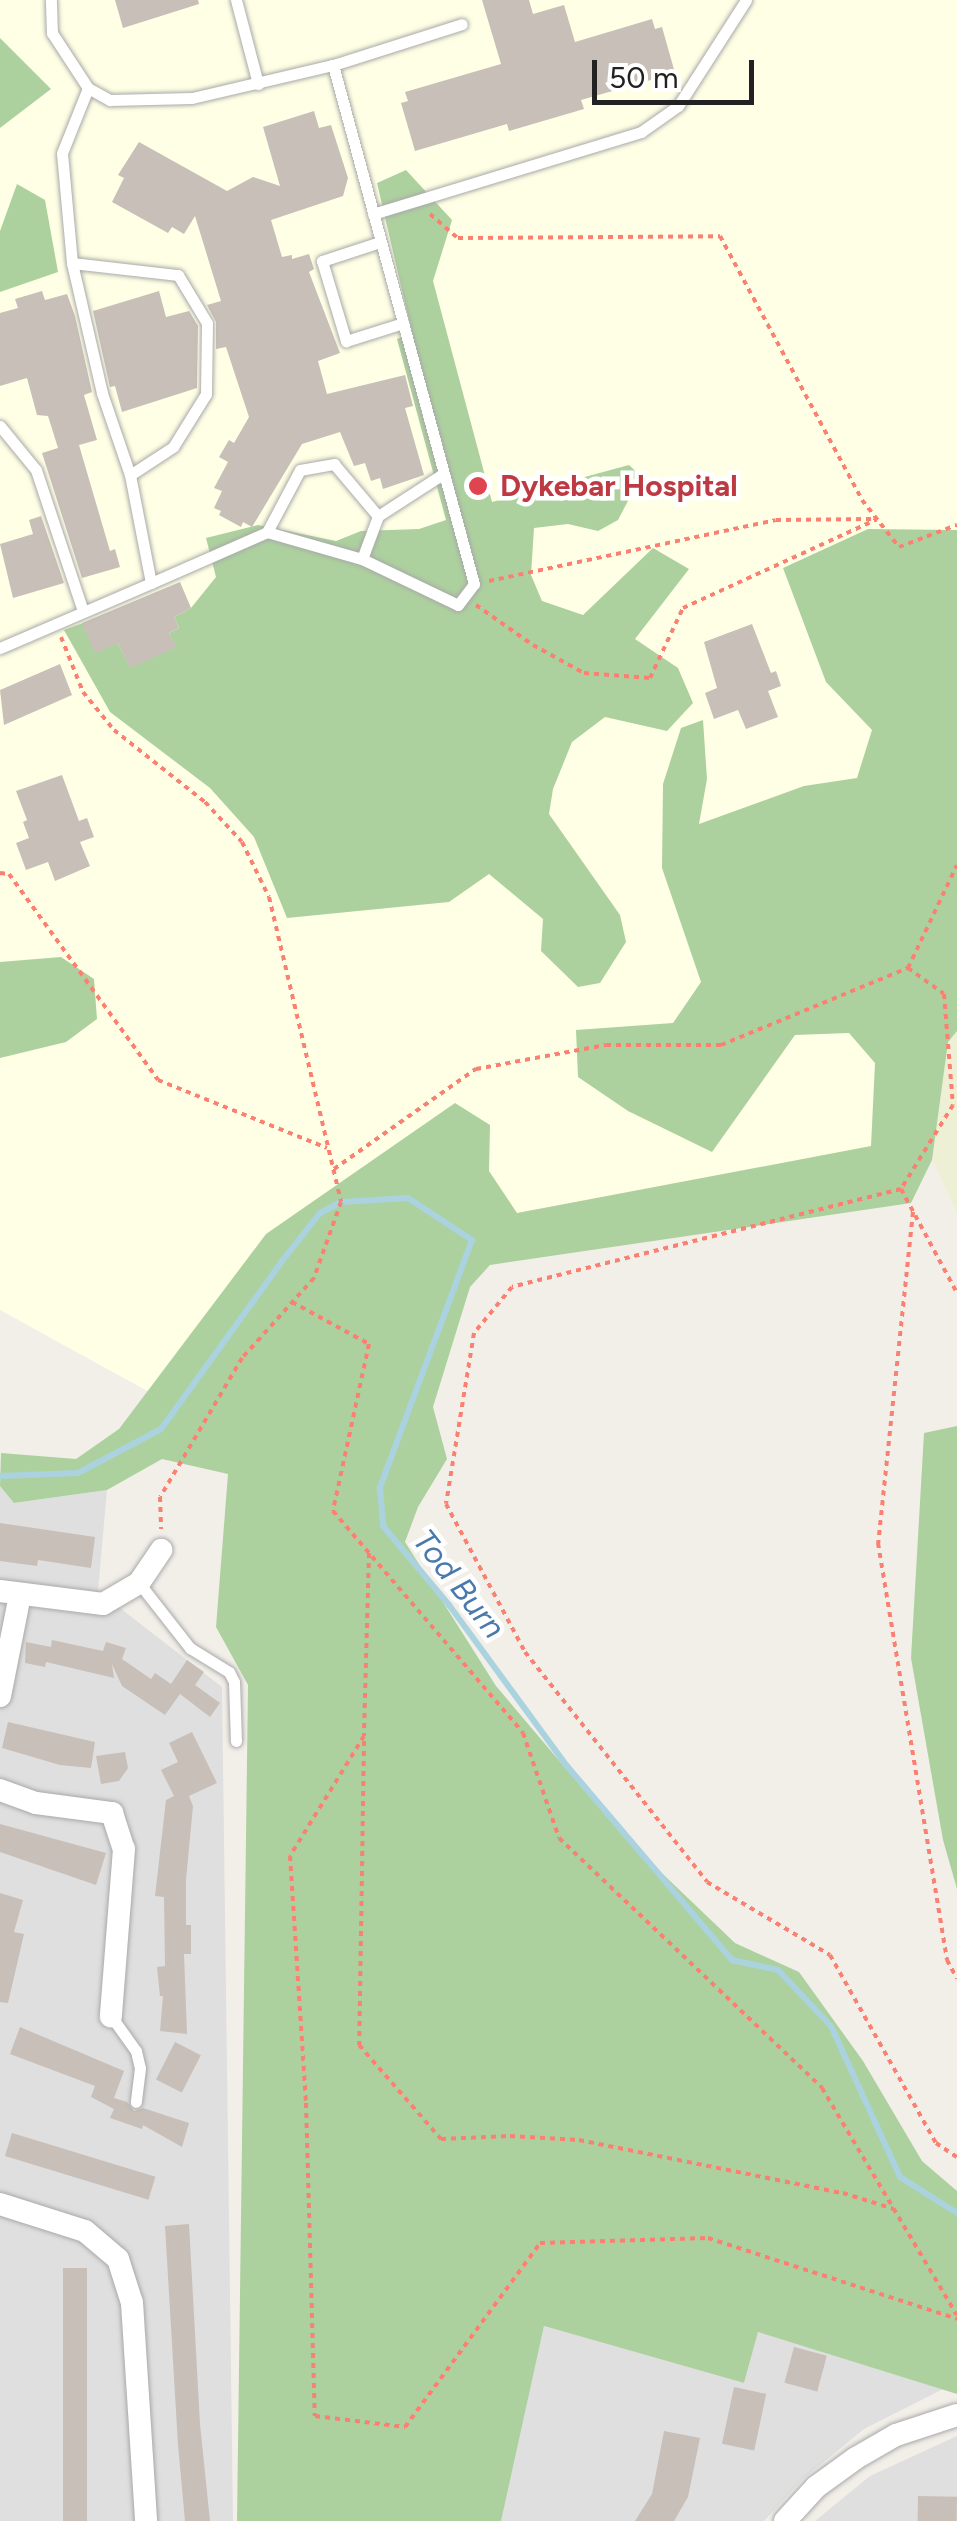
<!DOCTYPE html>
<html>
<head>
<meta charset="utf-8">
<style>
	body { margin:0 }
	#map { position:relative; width:957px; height:2521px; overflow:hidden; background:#f2efe9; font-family:Figtree,sans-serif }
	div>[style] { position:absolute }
	.residential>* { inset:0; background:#e0dfdf }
	.education>* { inset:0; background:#ffffe5 }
	.farmland>* { inset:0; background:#eef0d5 }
	.forest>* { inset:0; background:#add19e }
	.stream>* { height:6px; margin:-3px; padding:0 3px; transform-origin:3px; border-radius:3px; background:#aad3df }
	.building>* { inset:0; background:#c7bfb8; transform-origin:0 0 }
	.path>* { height:4px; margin-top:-2px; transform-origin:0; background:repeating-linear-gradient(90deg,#fa8072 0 5px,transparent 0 10px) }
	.roads { filter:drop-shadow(0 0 2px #a9a9a9) drop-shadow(0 0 2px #a9a9a9) }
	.service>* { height:11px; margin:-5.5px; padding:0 5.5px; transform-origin:5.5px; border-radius:5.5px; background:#fff }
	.minor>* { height:22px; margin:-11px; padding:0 11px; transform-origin:11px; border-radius:11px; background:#fff }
	.dots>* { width:28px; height:28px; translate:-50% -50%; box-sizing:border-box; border:5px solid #fff; border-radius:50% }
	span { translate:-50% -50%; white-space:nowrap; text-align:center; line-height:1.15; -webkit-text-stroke:9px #fff; paint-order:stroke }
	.health-label { font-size:30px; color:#be3a42; font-weight:700 }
	.left { translate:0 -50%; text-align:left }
	.water-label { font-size:32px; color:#4a7aab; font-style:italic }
	.scale { position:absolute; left:592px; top:60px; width:162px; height:45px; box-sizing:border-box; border:5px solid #222; border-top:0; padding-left:12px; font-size:30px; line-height:35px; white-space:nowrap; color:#222; -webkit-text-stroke:8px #fff; paint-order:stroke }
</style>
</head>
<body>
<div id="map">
	<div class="residential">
		<i style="clip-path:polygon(0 1486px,15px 1503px,107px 1490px,98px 1591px,222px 1687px,233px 2521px,0 2521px)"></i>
		<i style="clip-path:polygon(544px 2326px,744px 2383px,758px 2331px,943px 2389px,864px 2429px,803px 2479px,764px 2521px,499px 2521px)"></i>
		<i style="clip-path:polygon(957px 2436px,957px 2521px,815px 2521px,870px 2476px)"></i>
	</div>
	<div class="education">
		<i style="clip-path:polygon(0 0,957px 0,957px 972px,897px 1169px,477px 1251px,371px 1514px,0 1310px)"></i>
	</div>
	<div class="farmland">
		<i style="clip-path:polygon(957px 1031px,957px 1213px,932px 1160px,948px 1042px)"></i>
	</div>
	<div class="forest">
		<i style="clip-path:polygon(0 38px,51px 89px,0 128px)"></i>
		<i style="clip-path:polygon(406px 170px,452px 220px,433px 281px,492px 502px,629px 465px,641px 476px,618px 520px,598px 531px,568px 524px,534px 528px,531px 575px,542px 601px,583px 615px,653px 548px,689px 569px,635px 639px,678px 668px,693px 703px,667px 731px,605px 717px,572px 742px,553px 789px,549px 814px,620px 915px,626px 942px,600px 983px,578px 987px,541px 951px,543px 919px,489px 874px,449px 902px,287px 918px,254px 837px,210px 788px,110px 712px,64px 630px,83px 623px,118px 643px,130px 667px,176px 647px,169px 633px,179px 628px,174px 617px,191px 608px,216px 577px,206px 538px,258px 525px,336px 541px,361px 531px,419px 529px,446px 520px,397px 339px,412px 333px,377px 183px)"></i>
		<i style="clip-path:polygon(17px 184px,45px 200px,58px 272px,0 292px,0 231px)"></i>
		<i style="clip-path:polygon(868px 529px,957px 530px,957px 1031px,948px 1042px,932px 1160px,911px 1203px,490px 1265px,470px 1287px,433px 1407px,447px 1459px,418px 1507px,405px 1542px,496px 1686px,623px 1836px,735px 1943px,799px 1972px,863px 2061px,922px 2161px,957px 2191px,957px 2394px,758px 2332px,744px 2383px,544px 2326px,501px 2521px,237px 2521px,248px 1685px,216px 1627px,228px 1474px,162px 1459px,107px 1490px,14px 1503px,0 1486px,1px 1453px,76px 1459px,119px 1429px,266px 1234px,455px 1103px,490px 1125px,489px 1171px,517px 1213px,871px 1146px,875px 1063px,849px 1033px,795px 1035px,712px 1152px,628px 1111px,578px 1077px,576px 1030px,673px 1023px,701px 982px,662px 868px,663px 784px,681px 728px,703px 720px,707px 779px,699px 824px,804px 786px,857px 778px,872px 730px,826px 682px,783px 568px)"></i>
		<i style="clip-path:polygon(61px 957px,94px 979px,97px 1019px,66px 1042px,0 1058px,0 962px)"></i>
		<i style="clip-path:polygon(957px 1426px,957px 1889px,943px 1840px,911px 1658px,924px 1433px)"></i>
	</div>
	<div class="stream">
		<i style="left:0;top:1476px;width:78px;rotate:-2.2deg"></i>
		<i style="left:78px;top:1473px;width:94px;rotate:-27.9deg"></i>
		<i style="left:161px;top:1429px;width:207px;rotate:-54.2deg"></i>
		<i style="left:282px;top:1261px;width:61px;rotate:-51.6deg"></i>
		<i style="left:320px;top:1213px;width:24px;rotate:-28deg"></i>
		<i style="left:341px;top:1202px;width:67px;rotate:-3.4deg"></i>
		<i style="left:408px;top:1198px;width:77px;rotate:33.3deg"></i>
		<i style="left:472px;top:1240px;width:265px;rotate:110.4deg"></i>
		<i style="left:380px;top:1488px;width:38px;rotate:85deg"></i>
		<i style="left:383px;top:1526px;width:103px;rotate:50.1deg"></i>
		<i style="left:449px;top:1605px;width:200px;rotate:53.8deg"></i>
		<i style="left:567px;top:1766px;width:255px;rotate:49.6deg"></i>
		<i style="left:732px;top:1960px;width:47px;rotate:12.3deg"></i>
		<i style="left:778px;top:1970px;width:77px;rotate:46.6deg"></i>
		<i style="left:831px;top:2026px;width:166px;rotate:65.4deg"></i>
		<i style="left:900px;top:2177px;width:67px;rotate:32.3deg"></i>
	</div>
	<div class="building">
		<i style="clip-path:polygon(115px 0,198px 0,199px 4px,123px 28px)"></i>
		<i style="clip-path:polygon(482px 0,529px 0,533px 14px,564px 5px,575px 42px,652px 19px,655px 29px,662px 27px,675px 73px,581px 100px,584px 109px,509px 131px,507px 124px,415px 151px,401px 103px,408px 101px,405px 92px,501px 64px)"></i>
		<i style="clip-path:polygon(314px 111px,319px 128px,331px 125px,348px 178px,343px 196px,271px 220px,282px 257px,292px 255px,292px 259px,309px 254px,314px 269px,309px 272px,340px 353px,318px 361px,327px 394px,405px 375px,413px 406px,405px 408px,424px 475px,383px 489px,380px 478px,371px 481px,365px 463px,354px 466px,340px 432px,302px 444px,252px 527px,243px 522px,241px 527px,219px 515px,221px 511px,214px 508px,222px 491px,214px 488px,228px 462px,219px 457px,229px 440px,234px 443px,249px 417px,226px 347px,216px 349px,216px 322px,207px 305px,221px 301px,195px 216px,184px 234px,172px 227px,168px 233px,112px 202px,124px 178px,118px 175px,139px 142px,227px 191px,253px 177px,280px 186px,263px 127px)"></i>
		<i style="clip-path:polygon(42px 291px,45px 300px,67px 294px,75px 316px,92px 392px,84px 395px,97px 440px,79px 445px,110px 551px,115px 549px,120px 567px,82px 578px,42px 453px,58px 448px,48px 416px,37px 415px,27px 378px,0 386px,0 313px,18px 308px,15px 299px)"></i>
		<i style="clip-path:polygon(159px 291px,166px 317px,189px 311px,198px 326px,197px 388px,122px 412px,115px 386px,110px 387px,93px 311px)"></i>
		<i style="clip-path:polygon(41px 516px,64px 583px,13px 598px,0 544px,33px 534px,29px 520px)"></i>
		<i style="clip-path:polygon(180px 582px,191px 608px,174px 617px,179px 628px,169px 633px,177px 647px,130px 668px,118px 643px,95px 653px,82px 623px)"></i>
		<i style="clip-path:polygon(752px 624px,771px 673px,776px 671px,781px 686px,768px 691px,778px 717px,746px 729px,738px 710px,714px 719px,705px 693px,717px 688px,704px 642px)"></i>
		<i style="clip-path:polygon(60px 664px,72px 695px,4px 725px,0 690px)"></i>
		<i style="clip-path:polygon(62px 775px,79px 821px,87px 818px,94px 837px,80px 842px,90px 866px,55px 881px,48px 862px,26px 870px,16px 843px,29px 838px,23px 822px,27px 820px,16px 791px)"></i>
		<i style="clip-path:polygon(0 1523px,95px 1537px,91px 1568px,38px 1560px,37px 1566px,0 1561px)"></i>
		<i style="clip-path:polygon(52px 1640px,103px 1651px,106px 1642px,126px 1648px,122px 1659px,151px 1679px,155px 1673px,171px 1684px,187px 1660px,204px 1672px,195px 1685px,220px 1703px,210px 1717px,180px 1694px,165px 1715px,122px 1686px,112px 1664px,114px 1678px,46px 1662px,45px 1667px,25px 1663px,26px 1642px,51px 1647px)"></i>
		<i style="clip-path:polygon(8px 1722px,95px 1742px,91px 1768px,60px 1765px,2px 1748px)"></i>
		<i style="clip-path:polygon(192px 1732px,217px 1783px,189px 1796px,193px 1806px,186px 1880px,186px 1925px,191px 1925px,191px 1954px,184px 1954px,187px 2034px,160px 2031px,163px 1996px,160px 1996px,157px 1967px,165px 1966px,164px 1897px,155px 1896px,166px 1800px,174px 1796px,161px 1770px,178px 1762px,169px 1743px)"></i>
		<i style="clip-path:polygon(125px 1752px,128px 1768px,119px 1781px,101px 1784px,96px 1756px)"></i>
		<i style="clip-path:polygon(0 1824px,106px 1853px,96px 1885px,0 1852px)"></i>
		<i style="clip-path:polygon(0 1893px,23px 1900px,14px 1932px,24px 1934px,8px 2003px,0 2002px)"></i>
		<i style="clip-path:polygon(20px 2027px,124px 2071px,114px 2098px,127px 2102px,134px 2111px,143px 2108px,189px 2123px,182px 2147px,143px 2125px,142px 2129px,110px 2118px,114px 2109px,91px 2097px,95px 2086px,10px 2054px)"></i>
		<i style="left:175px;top:2042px;width:29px;height:42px;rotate:27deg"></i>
		<i style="left:12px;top:2133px;width:150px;height:24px;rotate:17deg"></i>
		<i style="clip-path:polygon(189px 2224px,200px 2424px,210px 2521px,185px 2521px,178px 2445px,165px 2226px)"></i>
		<i style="left:63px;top:2268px;width:24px;height:253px"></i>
		<i style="left:794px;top:2347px;width:34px;height:37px;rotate:15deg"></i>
		<i style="left:734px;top:2387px;width:33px;height:58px;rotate:12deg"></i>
		<i style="clip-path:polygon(664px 2431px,700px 2438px,688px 2497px,674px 2521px,635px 2521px,652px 2494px)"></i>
		<i style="left:918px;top:2496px;width:39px;height:25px;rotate:1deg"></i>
	</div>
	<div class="path">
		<i style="left:430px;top:214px;width:37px;rotate:41deg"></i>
		<i style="left:458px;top:238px;width:262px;rotate:-0.4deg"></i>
		<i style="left:720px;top:236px;width:300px;rotate:61.7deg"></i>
		<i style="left:862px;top:500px;width:60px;rotate:51.8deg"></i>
		<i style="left:899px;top:547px;width:62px;rotate:-20.8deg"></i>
		<i style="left:489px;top:581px;width:293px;rotate:-12deg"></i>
		<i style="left:776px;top:520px;width:97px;rotate:-0.6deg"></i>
		<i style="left:476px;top:605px;width:70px;rotate:35.1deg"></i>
		<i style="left:533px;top:645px;width:58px;rotate:28.8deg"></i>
		<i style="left:584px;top:673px;width:66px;rotate:4.3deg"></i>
		<i style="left:650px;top:678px;width:77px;rotate:-64.8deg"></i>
		<i style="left:683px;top:608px;width:213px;rotate:-24.6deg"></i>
		<i style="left:61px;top:637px;width:59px;rotate:68.2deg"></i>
		<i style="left:83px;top:692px;width:49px;rotate:50.8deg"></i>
		<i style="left:114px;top:730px;width:116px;rotate:38.4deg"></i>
		<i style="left:205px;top:802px;width:54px;rotate:47.2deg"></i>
		<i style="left:242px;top:842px;width:61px;rotate:63.9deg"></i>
		<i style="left:269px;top:897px;width:313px;rotate:76.7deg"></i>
		<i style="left:341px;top:1202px;width:81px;rotate:109.6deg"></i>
		<i style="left:314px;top:1278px;width:108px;rotate:132deg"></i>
		<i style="left:242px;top:1358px;width:161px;rotate:120.5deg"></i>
		<i style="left:160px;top:1497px;width:32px;rotate:88deg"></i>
		<i style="left:0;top:873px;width:9px;rotate:6deg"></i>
		<i style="left:9px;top:874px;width:254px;rotate:54.1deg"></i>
		<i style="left:158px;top:1080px;width:182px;rotate:21.9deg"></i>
		<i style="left:908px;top:968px;width:114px;rotate:-64.6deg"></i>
		<i style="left:334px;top:1169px;width:174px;rotate:-35.2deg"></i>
		<i style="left:476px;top:1069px;width:132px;rotate:-10.5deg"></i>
		<i style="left:606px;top:1045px;width:115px"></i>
		<i style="left:721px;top:1045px;width:202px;rotate:-22.4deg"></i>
		<i style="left:908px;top:968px;width:44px;rotate:35.8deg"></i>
		<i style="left:944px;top:994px;width:111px;rotate:85.4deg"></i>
		<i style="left:953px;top:1105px;width:99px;rotate:121.8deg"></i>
		<i style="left:901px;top:1189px;width:401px;rotate:165.9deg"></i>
		<i style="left:512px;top:1287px;width:60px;rotate:129.6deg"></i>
		<i style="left:474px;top:1333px;width:173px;rotate:99.3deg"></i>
		<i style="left:446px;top:1504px;width:168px;rotate:61.9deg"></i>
		<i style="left:525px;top:1652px;width:293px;rotate:51.6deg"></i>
		<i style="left:707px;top:1882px;width:143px;rotate:30.7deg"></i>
		<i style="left:830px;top:1955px;width:216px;rotate:60.6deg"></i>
		<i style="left:936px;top:2143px;width:25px;rotate:34deg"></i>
		<i style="left:901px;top:1189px;width:118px;rotate:61.7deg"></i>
		<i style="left:913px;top:1212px;width:333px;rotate:96deg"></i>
		<i style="left:878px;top:1543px;width:423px;rotate:80.6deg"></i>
		<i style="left:947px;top:1960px;width:21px;rotate:62deg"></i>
		<i style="left:292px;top:1302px;width:88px;rotate:28.6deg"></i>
		<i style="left:369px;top:1344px;width:171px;rotate:102.2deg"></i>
		<i style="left:333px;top:1511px;width:292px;rotate:49.4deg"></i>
		<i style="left:523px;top:1733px;width:111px;rotate:71.1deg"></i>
		<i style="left:559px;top:1838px;width:363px;rotate:43.5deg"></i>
		<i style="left:822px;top:2088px;width:264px;rotate:59.3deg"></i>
		<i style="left:369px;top:1553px;width:183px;rotate:91.6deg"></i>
		<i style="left:364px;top:1736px;width:141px;rotate:121.7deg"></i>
		<i style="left:290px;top:1856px;width:248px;rotate:86.3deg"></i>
		<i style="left:306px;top:2103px;width:313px;rotate:88.4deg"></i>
		<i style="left:315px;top:2416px;width:91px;rotate:7deg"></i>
		<i style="left:405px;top:2427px;width:228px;rotate:-53.7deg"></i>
		<i style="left:540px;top:2243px;width:168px;rotate:-1.7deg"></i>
		<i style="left:708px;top:2238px;width:262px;rotate:18deg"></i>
		<i style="left:364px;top:1741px;width:304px;rotate:90.9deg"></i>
		<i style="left:359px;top:2045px;width:125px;rotate:48.9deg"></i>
		<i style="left:441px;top:2139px;width:69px;rotate:-2.5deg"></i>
		<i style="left:510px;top:2136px;width:69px;rotate:3.3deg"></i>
		<i style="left:579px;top:2140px;width:269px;rotate:11.4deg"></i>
		<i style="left:843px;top:2193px;width:53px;rotate:17.4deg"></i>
	</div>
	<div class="roads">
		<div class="service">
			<i style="left:236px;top:0;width:87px;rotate:75.3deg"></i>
			<i style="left:88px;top:88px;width:25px;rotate:29deg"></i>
			<i style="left:110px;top:100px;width:82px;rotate:-1.4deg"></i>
			<i style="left:192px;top:98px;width:145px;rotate:-13.2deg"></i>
			<i style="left:333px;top:65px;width:135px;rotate:-17.6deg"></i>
			<i style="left:373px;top:214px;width:280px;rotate:-17deg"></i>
			<i style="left:641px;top:132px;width:45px;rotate:-35.1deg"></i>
			<i style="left:678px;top:106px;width:126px;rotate:-57.3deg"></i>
			<i style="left:380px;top:242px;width:61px;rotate:161.9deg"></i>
			<i style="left:322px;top:261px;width:84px;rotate:73.3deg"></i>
			<i style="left:346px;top:341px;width:60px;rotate:-17.5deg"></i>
			<i style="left:72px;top:263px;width:107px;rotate:6.5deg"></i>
			<i style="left:178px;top:275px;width:56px;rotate:58.9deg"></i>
			<i style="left:207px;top:323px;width:71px;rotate:90.8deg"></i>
			<i style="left:206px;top:394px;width:62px;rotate:121.9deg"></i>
			<i style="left:173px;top:447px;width:51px;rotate:146.9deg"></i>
			<i style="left:0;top:426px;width:57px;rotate:50.7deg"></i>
			<i style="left:36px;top:470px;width:149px;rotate:71.6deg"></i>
			<i style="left:267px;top:532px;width:70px;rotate:-62deg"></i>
			<i style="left:300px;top:470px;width:35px;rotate:-10deg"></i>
			<i style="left:334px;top:464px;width:68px;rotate:49.8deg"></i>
			<i style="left:362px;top:559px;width:46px;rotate:-69.6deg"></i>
			<i style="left:378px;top:516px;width:77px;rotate:-32.9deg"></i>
			<i style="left:151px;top:583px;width:127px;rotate:-23.7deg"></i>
			<i style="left:267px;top:532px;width:99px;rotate:15.9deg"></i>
			<i style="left:362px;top:559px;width:106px;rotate:25.6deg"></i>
			<i style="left:458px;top:605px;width:26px;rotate:-53deg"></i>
			<i style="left:474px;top:584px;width:538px;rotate:-105.2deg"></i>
			<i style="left:0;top:648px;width:164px;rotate:-23.3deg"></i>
			<i style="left:151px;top:583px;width:110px;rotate:-101deg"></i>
			<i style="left:130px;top:475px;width:87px;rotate:-108.9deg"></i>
			<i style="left:102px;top:393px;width:133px;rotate:-103deg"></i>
			<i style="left:72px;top:263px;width:110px;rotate:-95.2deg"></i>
			<i style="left:62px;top:153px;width:70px;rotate:-68.2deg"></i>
			<i style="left:88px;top:88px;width:66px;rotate:-123.2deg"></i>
			<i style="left:52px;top:33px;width:33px;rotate:-92deg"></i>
			<i style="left:139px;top:1583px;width:83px;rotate:51.9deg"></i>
			<i style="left:190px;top:1648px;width:46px;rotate:31.6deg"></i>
			<i style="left:229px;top:1672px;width:11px;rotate:63deg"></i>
			<i style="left:234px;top:1682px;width:59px;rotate:88.1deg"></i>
			<i style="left:111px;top:2016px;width:43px;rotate:54.5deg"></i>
			<i style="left:136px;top:2051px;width:17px;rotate:77deg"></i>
			<i style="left:140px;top:2068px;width:34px;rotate:97deg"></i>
		</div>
		<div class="minor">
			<i style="left:0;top:1591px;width:104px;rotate:7.2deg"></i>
			<i style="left:103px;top:1604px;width:42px;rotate:-30.3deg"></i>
			<i style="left:139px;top:1583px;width:40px;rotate:-56deg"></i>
			<i style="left:0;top:1696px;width:103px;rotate:-78.8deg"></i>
			<i style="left:0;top:1790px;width:38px;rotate:20deg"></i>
			<i style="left:36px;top:1803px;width:77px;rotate:7.5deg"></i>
			<i style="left:112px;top:1813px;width:38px;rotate:72deg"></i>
			<i style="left:124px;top:1849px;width:168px;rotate:94.5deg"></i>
			<i style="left:0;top:2204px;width:89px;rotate:17.6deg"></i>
			<i style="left:85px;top:2231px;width:43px;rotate:40.3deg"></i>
			<i style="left:118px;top:2259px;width:46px;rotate:72.3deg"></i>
			<i style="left:132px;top:2303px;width:218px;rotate:86.3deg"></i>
			<i style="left:785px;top:2521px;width:46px;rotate:-47.6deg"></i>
			<i style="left:816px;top:2487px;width:49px;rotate:-35.9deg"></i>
			<i style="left:856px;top:2458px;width:46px;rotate:-29.9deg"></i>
			<i style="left:896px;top:2435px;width:64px;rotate:-18.2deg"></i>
		</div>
	</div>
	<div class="dots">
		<i style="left:478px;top:486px;background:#e0444e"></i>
	</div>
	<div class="health-label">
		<span class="left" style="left:500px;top:486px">Dykebar Hospital</span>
	</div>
	<div class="water-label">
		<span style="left:459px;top:1584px;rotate:52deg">Tod Burn</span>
	</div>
	<div class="scale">50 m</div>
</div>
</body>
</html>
